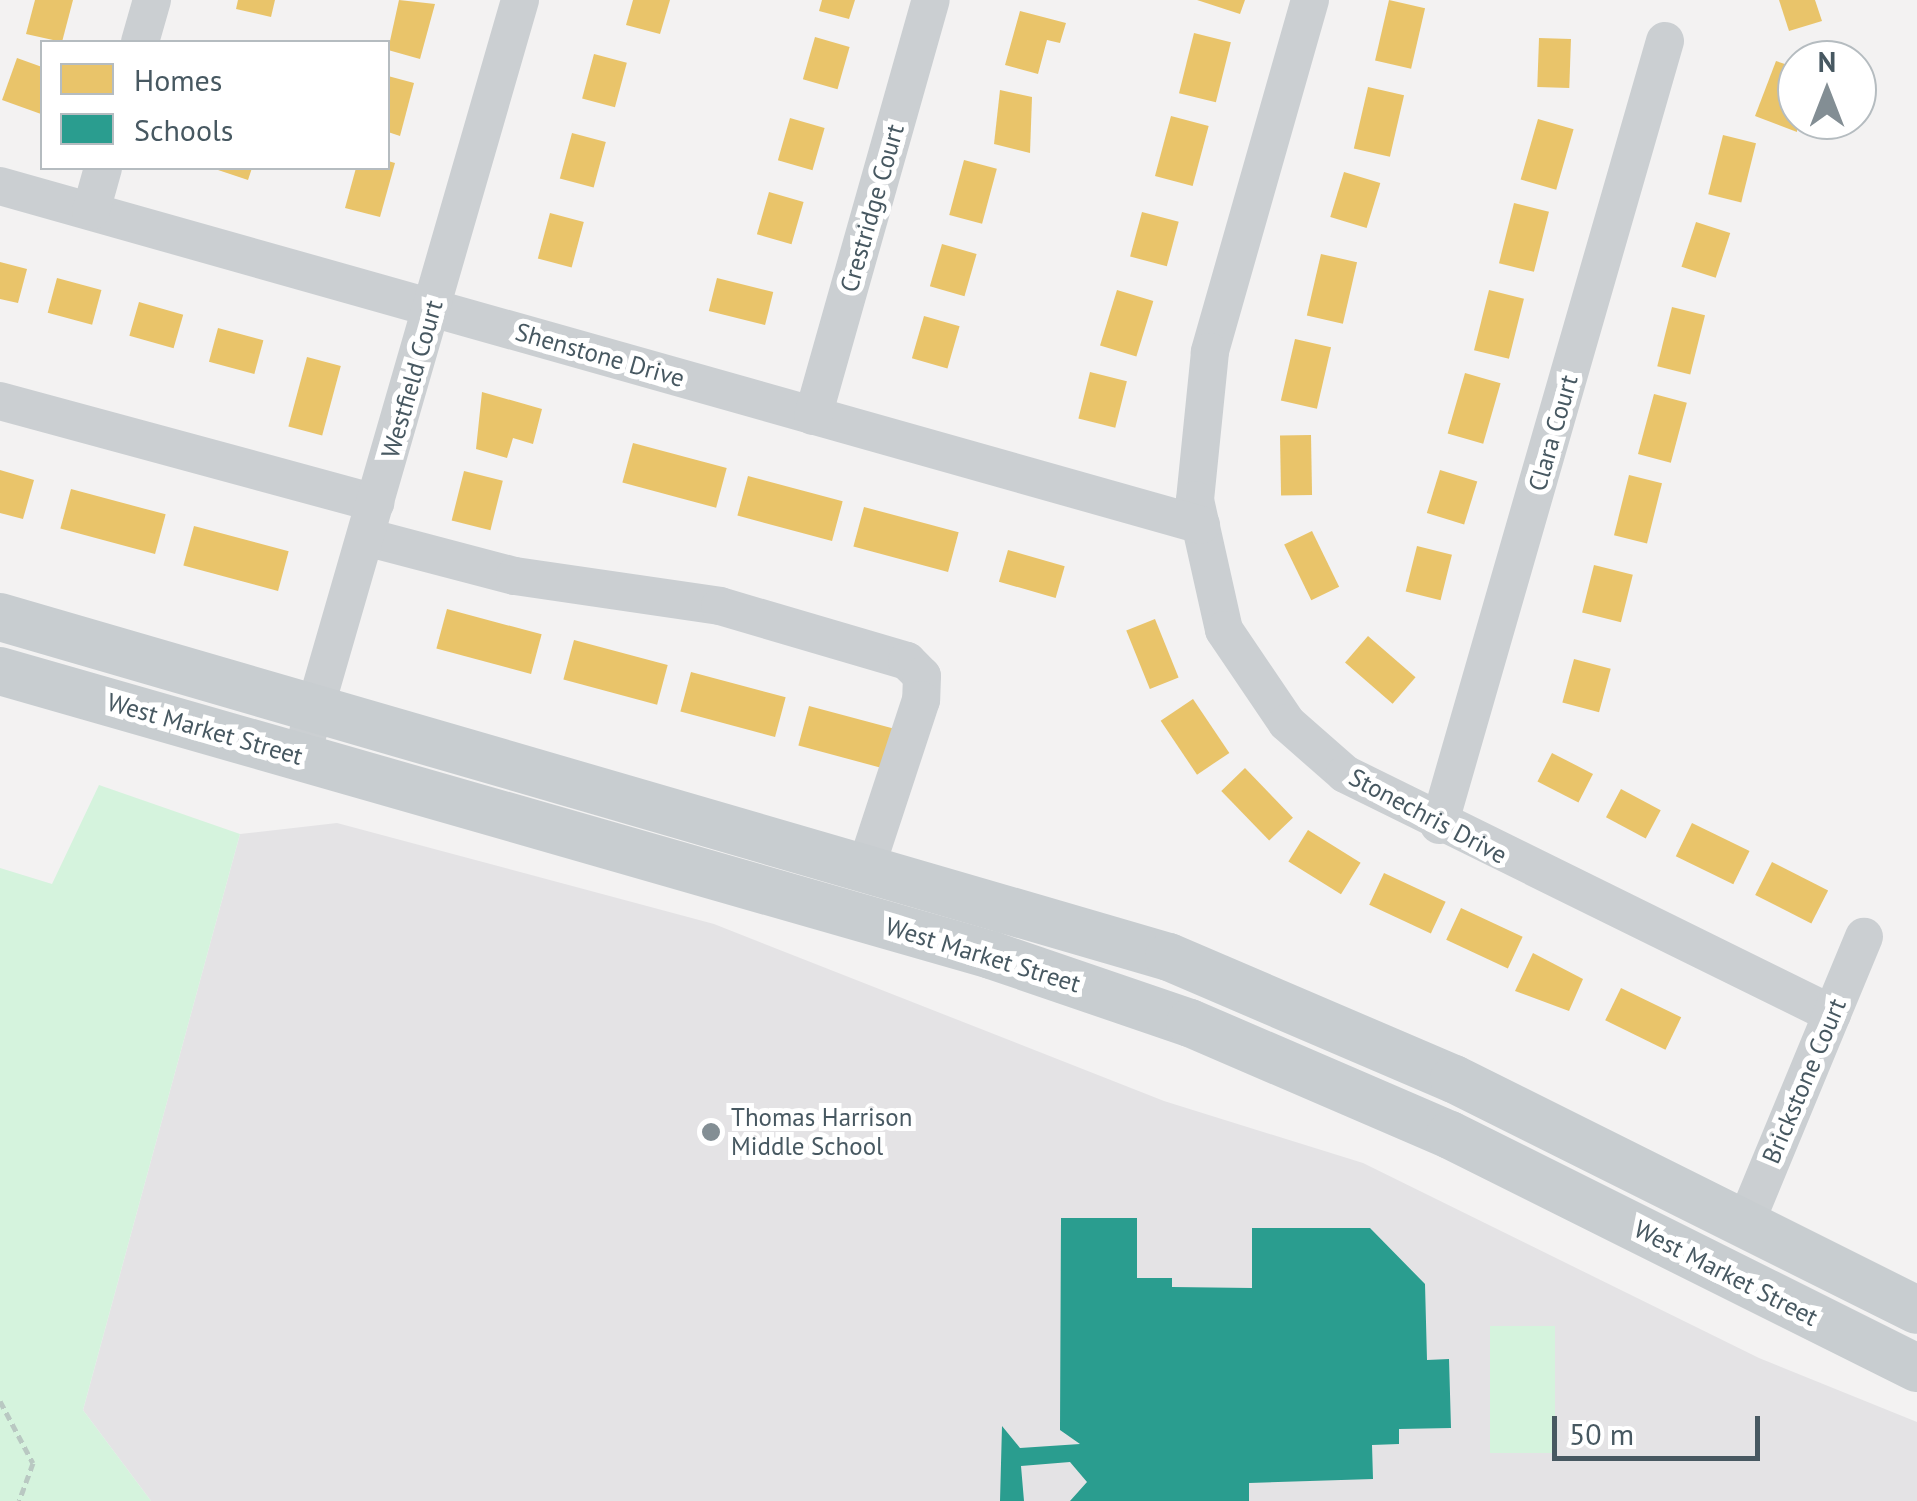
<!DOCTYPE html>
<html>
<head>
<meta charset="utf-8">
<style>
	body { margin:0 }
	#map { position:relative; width:1917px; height:1501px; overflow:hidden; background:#f3f2f2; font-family:"PT Sans",sans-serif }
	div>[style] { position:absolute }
	.education>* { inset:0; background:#e4e3e5 }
	.green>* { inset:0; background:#d5f3dd; transform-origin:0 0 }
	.homes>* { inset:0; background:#e9c46a; transform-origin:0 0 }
	.schools>* { inset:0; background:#2a9d8f }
	.path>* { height:5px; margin-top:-2.5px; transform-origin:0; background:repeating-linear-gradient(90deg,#b9c8c2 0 8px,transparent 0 13px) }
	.minor>* { height:38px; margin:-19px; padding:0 19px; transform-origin:19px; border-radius:19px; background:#cbcfd2 }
	.major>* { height:48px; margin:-24px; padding:0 24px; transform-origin:24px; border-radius:24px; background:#c8cdd0 }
	.dots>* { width:28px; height:28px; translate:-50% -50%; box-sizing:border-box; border:5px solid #fff; border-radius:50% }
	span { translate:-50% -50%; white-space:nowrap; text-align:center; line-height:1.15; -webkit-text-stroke:10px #fff; paint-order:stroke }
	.street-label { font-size:25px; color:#475861 }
	.poi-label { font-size:25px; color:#475861 }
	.left { translate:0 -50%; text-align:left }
	.legend { position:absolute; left:40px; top:40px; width:350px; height:130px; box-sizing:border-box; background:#fff; border:2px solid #b5bcc0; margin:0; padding:12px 18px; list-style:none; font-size:30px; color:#475861 }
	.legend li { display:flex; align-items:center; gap:20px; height:50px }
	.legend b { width:50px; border:2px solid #b5bcc0 }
	.north { position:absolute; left:1777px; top:40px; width:100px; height:100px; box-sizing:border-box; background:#fff; border:2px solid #b5bcc0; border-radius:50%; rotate:0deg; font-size:28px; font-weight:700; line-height:40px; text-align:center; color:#475861 }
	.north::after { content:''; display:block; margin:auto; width:35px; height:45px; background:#838e94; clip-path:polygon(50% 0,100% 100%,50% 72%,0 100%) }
	.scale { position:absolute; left:1552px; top:1416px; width:208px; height:45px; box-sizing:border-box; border:5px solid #475861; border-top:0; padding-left:12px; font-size:30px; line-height:35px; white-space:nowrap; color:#475861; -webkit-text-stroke:8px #fff; paint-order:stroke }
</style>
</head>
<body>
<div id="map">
	<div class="education">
		<i style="clip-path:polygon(337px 823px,714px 924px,1164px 1101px,1363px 1163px,1759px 1358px,1917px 1422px,1917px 1501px,151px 1501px,83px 1410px,240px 834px)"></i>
	</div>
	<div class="green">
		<i style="clip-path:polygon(99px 785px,240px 834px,83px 1410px,151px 1501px,0 1501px,0 868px,52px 884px)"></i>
		<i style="left:1490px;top:1326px;width:65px;height:127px"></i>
	</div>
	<div class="homes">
		<i style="clip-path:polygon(35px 0,73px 0,62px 42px,26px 34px)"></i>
		<i style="clip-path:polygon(238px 0,275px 0,271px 17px,236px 9px)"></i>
		<i style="clip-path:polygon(399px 0,435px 4px,420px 59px,388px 50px)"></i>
		<i style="clip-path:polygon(633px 0,670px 0,660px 34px,626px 25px)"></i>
		<i style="clip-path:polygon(822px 0,855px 0,849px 19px,819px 11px)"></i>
		<i style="clip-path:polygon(1197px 0,1245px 0,1240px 14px)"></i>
		<i style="left:1389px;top:0;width:37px;height:62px;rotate:13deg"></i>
		<i style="clip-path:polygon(1779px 0,1815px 0,1822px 21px,1789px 31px)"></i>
		<i style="clip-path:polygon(1020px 11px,1066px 23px,1060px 43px,1047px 40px,1038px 74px,1005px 65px)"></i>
		<i style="left:1194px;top:33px;width:38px;height:62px;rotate:14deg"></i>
		<i style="left:815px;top:37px;width:36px;height:44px;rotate:16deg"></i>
		<i style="left:1539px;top:38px;width:32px;height:49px;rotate:2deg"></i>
		<i style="left:594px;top:54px;width:34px;height:46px;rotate:15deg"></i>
		<i style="clip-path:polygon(17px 58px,42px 67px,41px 114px,2px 100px)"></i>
		<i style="clip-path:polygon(1776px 61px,1797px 68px,1797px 132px,1755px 116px)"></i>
		<i style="clip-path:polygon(388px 76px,414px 83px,400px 136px,388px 132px)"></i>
		<i style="left:1368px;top:87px;width:37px;height:63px;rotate:13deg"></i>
		<i style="clip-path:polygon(1000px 90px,1032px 97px,1030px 153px,994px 144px)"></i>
		<i style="left:1171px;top:116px;width:39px;height:62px;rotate:15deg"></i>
		<i style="left:790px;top:118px;width:36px;height:44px;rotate:16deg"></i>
		<i style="left:1538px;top:119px;width:37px;height:63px;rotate:16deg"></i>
		<i style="left:572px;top:133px;width:35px;height:47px;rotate:15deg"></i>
		<i style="left:1723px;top:135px;width:34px;height:61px;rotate:14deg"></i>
		<i style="left:964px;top:160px;width:34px;height:57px;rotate:15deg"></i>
		<i style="clip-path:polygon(388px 161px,395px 163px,380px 217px,345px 208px,356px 168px)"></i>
		<i style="clip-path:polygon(212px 168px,252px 168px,248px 180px)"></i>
		<i style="left:1344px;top:172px;width:38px;height:47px;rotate:17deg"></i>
		<i style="left:769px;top:192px;width:36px;height:44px;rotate:16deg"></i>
		<i style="left:1514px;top:203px;width:36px;height:62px;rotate:14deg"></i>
		<i style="left:1142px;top:212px;width:38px;height:46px;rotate:15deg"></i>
		<i style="left:550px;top:213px;width:35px;height:47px;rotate:15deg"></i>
		<i style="left:1696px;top:222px;width:36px;height:47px;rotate:18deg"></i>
		<i style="left:942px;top:244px;width:36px;height:44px;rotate:16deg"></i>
		<i style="left:1321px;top:254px;width:37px;height:63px;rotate:13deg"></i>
		<i style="clip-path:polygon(0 262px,27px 269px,18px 303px,0 299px)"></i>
		<i style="left:57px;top:278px;width:46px;height:36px;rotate:15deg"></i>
		<i style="left:717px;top:278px;width:58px;height:34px;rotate:14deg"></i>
		<i style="left:1117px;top:290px;width:38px;height:58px;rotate:17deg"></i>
		<i style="left:1489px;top:290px;width:36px;height:62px;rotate:14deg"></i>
		<i style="left:139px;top:302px;width:46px;height:35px;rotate:16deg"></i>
		<i style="left:1672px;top:307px;width:34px;height:61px;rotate:14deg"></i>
		<i style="left:924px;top:316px;width:37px;height:44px;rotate:16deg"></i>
		<i style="left:218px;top:328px;width:47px;height:35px;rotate:15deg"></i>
		<i style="left:1295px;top:339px;width:37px;height:63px;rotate:13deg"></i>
		<i style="left:307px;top:357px;width:35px;height:72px;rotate:15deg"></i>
		<i style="left:1090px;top:372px;width:38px;height:48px;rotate:14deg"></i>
		<i style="left:1465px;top:373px;width:37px;height:63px;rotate:16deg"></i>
		<i style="clip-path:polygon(482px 392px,542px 409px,533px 444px,513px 438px,507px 458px,476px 449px)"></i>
		<i style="left:1654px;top:394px;width:34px;height:62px;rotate:15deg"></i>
		<i style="left:1311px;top:435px;width:60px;height:31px;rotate:89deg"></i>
		<i style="left:633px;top:443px;width:97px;height:41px;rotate:15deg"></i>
		<i style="clip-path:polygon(0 470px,34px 480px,23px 519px,0 513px)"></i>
		<i style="left:1440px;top:470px;width:39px;height:45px;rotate:17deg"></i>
		<i style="left:464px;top:471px;width:40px;height:51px;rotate:14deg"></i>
		<i style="left:1629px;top:475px;width:34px;height:62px;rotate:14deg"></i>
		<i style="left:748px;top:476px;width:98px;height:41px;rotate:15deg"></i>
		<i style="left:71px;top:489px;width:98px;height:41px;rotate:15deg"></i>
		<i style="left:864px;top:507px;width:98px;height:41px;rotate:15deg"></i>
		<i style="left:194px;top:526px;width:98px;height:41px;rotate:15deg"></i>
		<i style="left:1312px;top:531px;width:62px;height:31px;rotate:64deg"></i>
		<i style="left:1417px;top:546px;width:36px;height:47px;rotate:14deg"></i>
		<i style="left:1008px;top:550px;width:59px;height:33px;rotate:16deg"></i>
		<i style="left:1594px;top:565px;width:40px;height:49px;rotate:14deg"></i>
		<i style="left:447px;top:609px;width:98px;height:41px;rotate:15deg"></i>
		<i style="left:1155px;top:619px;width:63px;height:31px;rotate:68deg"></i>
		<i style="left:1368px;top:636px;width:63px;height:35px;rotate:41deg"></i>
		<i style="left:574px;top:640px;width:97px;height:41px;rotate:15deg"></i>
		<i style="left:1574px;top:659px;width:38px;height:45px;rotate:15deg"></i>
		<i style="left:691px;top:672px;width:98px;height:41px;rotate:15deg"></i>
		<i style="left:1193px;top:699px;width:65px;height:39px;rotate:56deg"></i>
		<i style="left:809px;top:706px;width:97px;height:41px;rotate:15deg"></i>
		<i style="left:1552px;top:753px;width:46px;height:32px;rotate:27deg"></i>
		<i style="left:1245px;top:768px;width:69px;height:33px;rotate:46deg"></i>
		<i style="left:1621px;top:789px;width:45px;height:32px;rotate:28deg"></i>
		<i style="left:1692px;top:823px;width:64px;height:37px;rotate:26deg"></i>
		<i style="left:1308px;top:830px;width:62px;height:37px;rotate:32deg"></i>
		<i style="left:1772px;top:862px;width:63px;height:37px;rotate:27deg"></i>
		<i style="left:1384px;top:873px;width:68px;height:35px;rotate:25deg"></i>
		<i style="left:1461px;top:908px;width:68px;height:35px;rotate:25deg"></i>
		<i style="clip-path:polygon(1533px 953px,1583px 979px,1569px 1011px,1515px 991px)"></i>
		<i style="left:1621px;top:988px;width:67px;height:36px;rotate:26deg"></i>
	</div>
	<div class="schools">
		<i style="clip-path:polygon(1061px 1218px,1137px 1218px,1137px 1278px,1172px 1278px,1172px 1287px,1252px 1288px,1252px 1228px,1370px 1228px,1425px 1284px,1427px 1360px,1449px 1359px,1451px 1428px,1399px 1429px,1399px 1444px,1372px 1445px,1373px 1479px,1249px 1483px,1249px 1501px,1070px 1501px,1087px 1482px,1070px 1462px,1021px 1466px,1024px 1501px,1000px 1501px,1002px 1426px,1020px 1448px,1080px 1444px,1060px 1430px)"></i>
	</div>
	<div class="path">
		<i style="left:0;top:1401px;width:70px;rotate:62deg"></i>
		<i style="left:33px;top:1463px;width:40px;rotate:110.2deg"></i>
	</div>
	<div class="minor">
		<i style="left:1310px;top:0;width:366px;rotate:105.9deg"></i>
		<i style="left:1210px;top:352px;width:149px;rotate:95.8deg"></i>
		<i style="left:1195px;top:500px;width:133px;rotate:77.4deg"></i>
		<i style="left:1224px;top:630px;width:112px;rotate:55.9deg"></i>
		<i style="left:1287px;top:723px;width:77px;rotate:41.3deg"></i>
		<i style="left:1345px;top:774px;width:543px;rotate:26.23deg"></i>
		<i style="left:140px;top:42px;width:44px;rotate:-74.1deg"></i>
		<i style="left:0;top:186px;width:1248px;rotate:15.76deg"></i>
		<i style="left:91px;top:211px;width:45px;rotate:-74.4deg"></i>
		<i style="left:0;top:401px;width:389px;rotate:15.2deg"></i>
		<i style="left:813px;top:416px;width:432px;rotate:-74.2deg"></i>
		<i style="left:366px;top:537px;width:154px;rotate:14.7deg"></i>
		<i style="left:515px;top:576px;width:207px;rotate:8.3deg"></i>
		<i style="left:720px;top:606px;width:195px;rotate:16.4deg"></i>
		<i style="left:907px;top:661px;width:21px;rotate:45deg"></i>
		<i style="left:922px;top:676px;width:24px;rotate:92deg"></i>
		<i style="left:921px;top:700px;width:173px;rotate:108.2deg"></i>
		<i style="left:301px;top:757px;width:788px;rotate:-73.86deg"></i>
		<i style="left:1439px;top:825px;width:816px;rotate:-73.92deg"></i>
		<i style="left:1745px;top:1224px;width:311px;rotate:-67.5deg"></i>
	</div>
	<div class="major">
		<i style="left:0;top:617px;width:1217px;rotate:16.22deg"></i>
		<i style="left:1169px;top:957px;width:310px;rotate:23.2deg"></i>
		<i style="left:1454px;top:1079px;width:517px;rotate:26.52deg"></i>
		<i style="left:0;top:671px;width:1031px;rotate:15.99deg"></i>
		<i style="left:991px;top:955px;width:210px;rotate:18.9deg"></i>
		<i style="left:1190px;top:1023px;width:283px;rotate:23.3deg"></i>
		<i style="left:1450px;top:1135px;width:522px;rotate:26.52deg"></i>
	</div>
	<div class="dots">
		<i style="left:711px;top:1132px;background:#838e94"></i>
	</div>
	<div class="street-label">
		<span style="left:872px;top:208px;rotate:-74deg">Crestridge Court</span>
		<span style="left:600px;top:355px;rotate:16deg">Shenstone Drive</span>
		<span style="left:412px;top:379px;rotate:-74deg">Westfield Court</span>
		<span style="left:1553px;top:433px;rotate:-74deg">Clara Court</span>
		<span style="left:205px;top:729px;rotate:16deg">West Market Street</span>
		<span style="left:1428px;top:816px;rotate:28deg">Stonechris Drive</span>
		<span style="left:983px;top:955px;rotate:17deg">West Market Street</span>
		<span style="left:1804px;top:1081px;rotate:-67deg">Brickstone Court</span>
		<span style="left:1726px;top:1273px;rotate:27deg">West Market Street</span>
	</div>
	<div class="poi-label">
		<span class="left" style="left:731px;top:1132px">Thomas Harrison<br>Middle School</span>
	</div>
	<ul class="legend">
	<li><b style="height:28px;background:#e9c46a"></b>Homes</li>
	<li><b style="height:28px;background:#2a9d8f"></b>Schools</li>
	</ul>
	<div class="north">N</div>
	<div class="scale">50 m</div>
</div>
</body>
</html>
